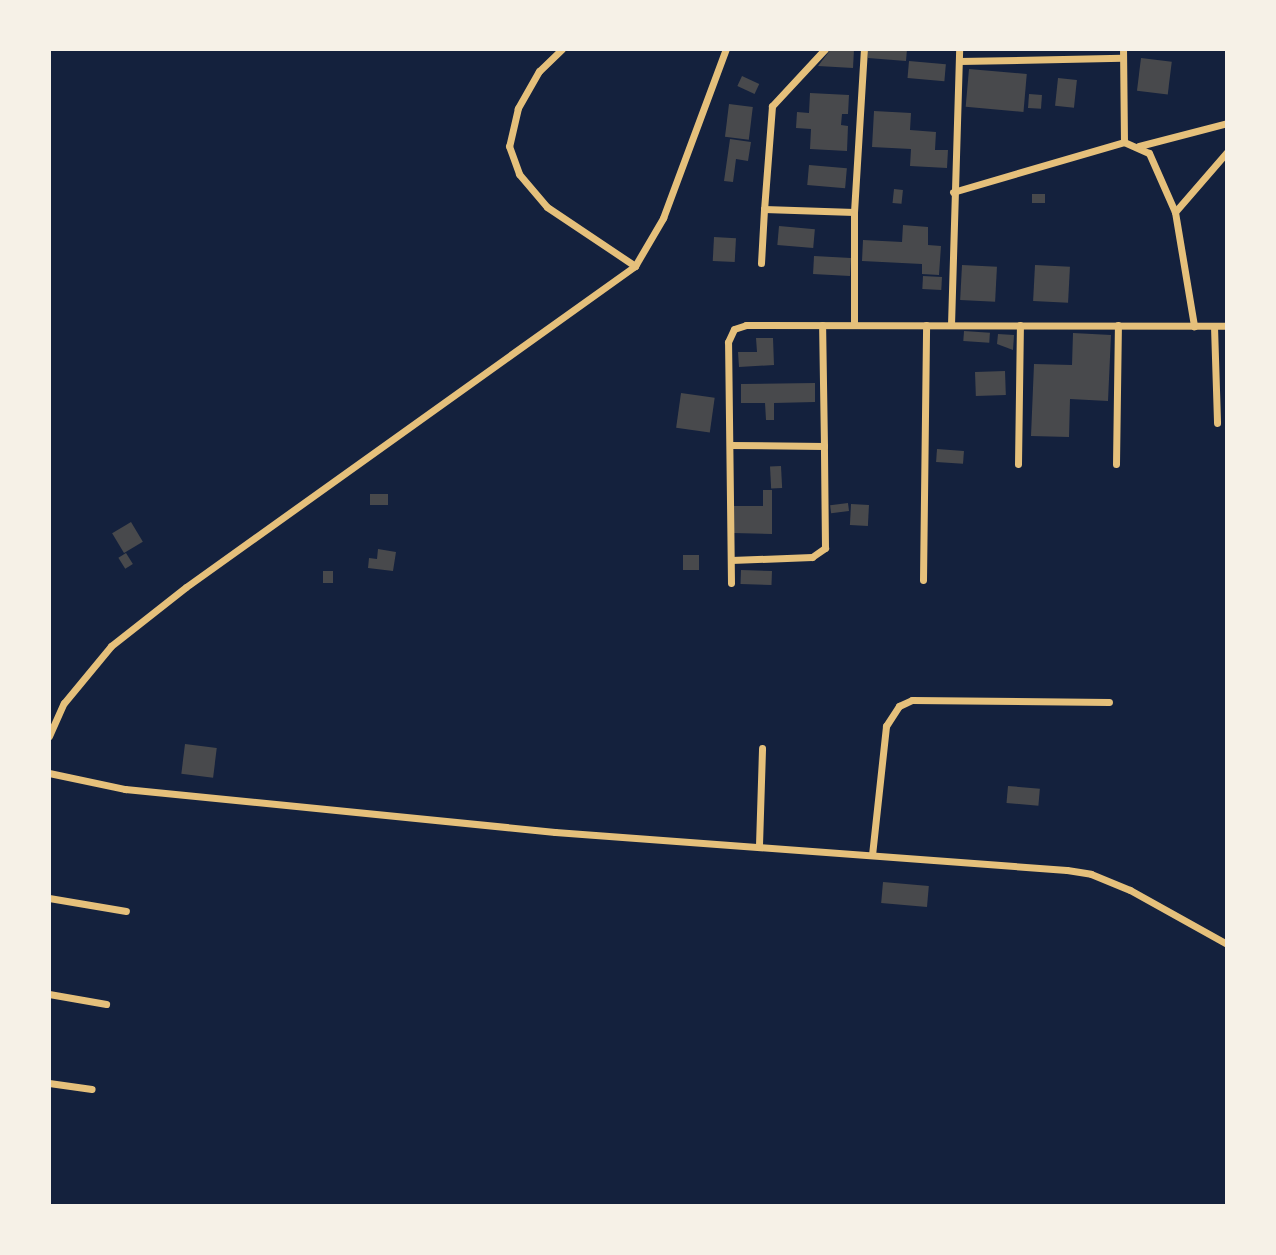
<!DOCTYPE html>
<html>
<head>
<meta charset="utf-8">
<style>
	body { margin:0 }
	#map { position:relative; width:1276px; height:1255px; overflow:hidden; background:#14213d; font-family:Arial,sans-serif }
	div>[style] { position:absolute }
	.building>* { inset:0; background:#48494c; transform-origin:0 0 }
	.minor>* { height:7px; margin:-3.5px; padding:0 3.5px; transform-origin:3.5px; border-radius:3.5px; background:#e5c07b }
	span { translate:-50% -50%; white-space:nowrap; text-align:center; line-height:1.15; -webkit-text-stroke:6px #f6f1e7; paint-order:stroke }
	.frame { position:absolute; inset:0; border:51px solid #f6f1e7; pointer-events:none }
</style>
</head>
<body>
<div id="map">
	<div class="building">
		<i style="clip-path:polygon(831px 49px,854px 49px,853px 68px,818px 66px)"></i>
		<i style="clip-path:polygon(868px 49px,907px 49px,906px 61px,868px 58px)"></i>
		<i style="left:1141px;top:58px;width:31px;height:33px;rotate:7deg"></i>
		<i style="left:909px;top:61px;width:37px;height:17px;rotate:5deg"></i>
		<i style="left:969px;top:69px;width:58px;height:38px;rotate:5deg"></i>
		<i style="left:742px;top:76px;width:19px;height:11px;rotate:25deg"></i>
		<i style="left:1058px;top:78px;width:19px;height:28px;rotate:6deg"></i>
		<i style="clip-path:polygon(810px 93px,849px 95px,848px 114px,842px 114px,841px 125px,848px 126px,847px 151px,810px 149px,811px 129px,796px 128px,797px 112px,809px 113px)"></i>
		<i style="left:1029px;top:94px;width:13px;height:14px;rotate:4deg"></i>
		<i style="left:729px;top:104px;width:24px;height:33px;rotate:7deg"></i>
		<i style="clip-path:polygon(874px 111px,911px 113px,910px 130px,936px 132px,935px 150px,948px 150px,947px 168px,910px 166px,911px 149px,872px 147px)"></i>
		<i style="clip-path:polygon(730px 139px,751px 142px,748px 161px,736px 159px,733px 182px,724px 181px)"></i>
		<i style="left:809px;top:165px;width:38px;height:20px;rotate:5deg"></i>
		<i style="left:894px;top:189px;width:9px;height:14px;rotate:6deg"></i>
		<i style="left:1032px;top:194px;width:13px;height:9px"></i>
		<i style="clip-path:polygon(903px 225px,928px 227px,928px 245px,941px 246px,939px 275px,922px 274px,922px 264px,862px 261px,863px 240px,902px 242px)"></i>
		<i style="left:779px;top:226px;width:36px;height:19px;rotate:5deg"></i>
		<i style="left:714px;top:237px;width:22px;height:24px;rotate:3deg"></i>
		<i style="left:814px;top:256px;width:37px;height:18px;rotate:3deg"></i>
		<i style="left:962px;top:265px;width:35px;height:35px;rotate:3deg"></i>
		<i style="left:1035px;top:265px;width:35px;height:36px;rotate:3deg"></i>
		<i style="left:923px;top:276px;width:19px;height:13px;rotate:3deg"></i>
		<i style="left:964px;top:331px;width:26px;height:10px;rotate:4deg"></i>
		<i style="clip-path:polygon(1073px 333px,1111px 335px,1108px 401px,1070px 399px,1069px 437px,1031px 436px,1034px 364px,1072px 365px)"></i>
		<i style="clip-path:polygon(998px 334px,1014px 335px,1013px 350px,997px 344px)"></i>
		<i style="clip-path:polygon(756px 338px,773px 338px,774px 365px,739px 367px,738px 352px,757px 352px)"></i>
		<i style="left:1005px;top:371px;width:24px;height:30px;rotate:88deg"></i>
		<i style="clip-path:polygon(815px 383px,815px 402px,774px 403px,774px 420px,766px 420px,765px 403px,741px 403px,741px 384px)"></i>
		<i style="left:681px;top:393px;width:34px;height:35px;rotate:8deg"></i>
		<i style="left:937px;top:449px;width:27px;height:13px;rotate:4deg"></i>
		<i style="left:781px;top:466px;width:22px;height:11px;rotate:87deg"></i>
		<i style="clip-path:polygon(763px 490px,772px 490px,772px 534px,733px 533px,733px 506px,763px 506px)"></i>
		<i style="left:370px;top:494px;width:18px;height:11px"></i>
		<i style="left:848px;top:503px;width:8px;height:18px;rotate:83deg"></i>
		<i style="left:851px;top:504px;width:18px;height:21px;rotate:3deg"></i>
		<i style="left:131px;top:522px;width:23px;height:22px;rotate:59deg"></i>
		<i style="clip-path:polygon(378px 549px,396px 552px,393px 571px,368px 568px,369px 558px,377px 559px)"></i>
		<i style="left:126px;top:553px;width:13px;height:9px;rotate:58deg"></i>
		<i style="left:683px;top:555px;width:16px;height:15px"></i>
		<i style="left:741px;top:570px;width:31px;height:14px;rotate:2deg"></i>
		<i style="left:323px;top:571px;width:10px;height:12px"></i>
		<i style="left:185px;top:744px;width:32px;height:30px;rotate:7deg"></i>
		<i style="left:1008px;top:786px;width:32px;height:17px;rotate:5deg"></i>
		<i style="left:883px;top:882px;width:46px;height:21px;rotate:5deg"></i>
	</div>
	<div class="minor">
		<i style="left:562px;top:49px;width:32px;rotate:136deg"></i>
		<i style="left:539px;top:71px;width:43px;rotate:119.6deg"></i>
		<i style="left:518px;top:108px;width:39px;rotate:103deg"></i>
		<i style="left:509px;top:146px;width:30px;rotate:70deg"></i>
		<i style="left:519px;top:174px;width:43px;rotate:49.7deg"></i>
		<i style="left:547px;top:207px;width:106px;rotate:33.8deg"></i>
		<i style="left:825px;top:49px;width:78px;rotate:132.9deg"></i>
		<i style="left:772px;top:106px;width:103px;rotate:94.4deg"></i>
		<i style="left:764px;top:209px;width:90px;rotate:1.9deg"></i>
		<i style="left:959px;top:61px;width:163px;rotate:-1.1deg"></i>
		<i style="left:1124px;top:142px;width:27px;rotate:24deg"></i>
		<i style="left:1149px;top:153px;width:64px;rotate:66.2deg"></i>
		<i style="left:1175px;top:212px;width:116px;rotate:80.5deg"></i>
		<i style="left:1139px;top:146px;width:91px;rotate:-14.6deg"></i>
		<i style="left:953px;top:192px;width:178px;rotate:-16.3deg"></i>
		<i style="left:1124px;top:142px;width:93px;rotate:-90.6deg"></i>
		<i style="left:1175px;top:212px;width:79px;rotate:-49.1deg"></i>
		<i style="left:761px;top:263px;width:54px;rotate:-86.8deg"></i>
		<i style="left:854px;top:325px;width:113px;rotate:-90deg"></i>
		<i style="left:854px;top:212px;width:163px;rotate:-86.5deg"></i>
		<i style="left:951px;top:325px;width:276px;rotate:-88.3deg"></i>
		<i style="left:1214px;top:326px;width:97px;rotate:88.2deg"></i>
		<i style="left:730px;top:445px;width:94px;rotate:0.6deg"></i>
		<i style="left:824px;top:446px;width:121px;rotate:-90.9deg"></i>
		<i style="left:1018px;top:464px;width:139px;rotate:-89.2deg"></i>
		<i style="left:1116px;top:464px;width:139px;rotate:-89.2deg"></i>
		<i style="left:731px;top:560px;width:81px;rotate:-2.1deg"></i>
		<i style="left:812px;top:557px;width:16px;rotate:-35deg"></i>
		<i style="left:825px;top:548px;width:102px;rotate:-90.6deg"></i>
		<i style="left:923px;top:580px;width:255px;rotate:-89.3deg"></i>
		<i style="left:731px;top:583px;width:241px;rotate:-90.7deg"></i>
		<i style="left:728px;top:342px;width:14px;rotate:-65deg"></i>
		<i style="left:734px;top:329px;width:13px;rotate:-18deg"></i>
		<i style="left:746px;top:325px;width:481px;rotate:0.1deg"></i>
		<i style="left:49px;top:736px;width:36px;rotate:-66deg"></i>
		<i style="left:64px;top:703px;width:74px;rotate:-50.5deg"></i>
		<i style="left:111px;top:646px;width:95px;rotate:-38.2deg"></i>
		<i style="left:186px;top:587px;width:552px;rotate:-35.56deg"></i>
		<i style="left:635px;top:266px;width:56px;rotate:-59.7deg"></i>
		<i style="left:663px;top:218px;width:180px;rotate:-69.6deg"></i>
		<i style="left:49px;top:773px;width:78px;rotate:11.9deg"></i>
		<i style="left:125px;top:789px;width:432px;rotate:5.7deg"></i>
		<i style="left:555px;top:832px;width:513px;rotate:4.24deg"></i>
		<i style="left:1067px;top:870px;width:24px;rotate:9deg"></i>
		<i style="left:1091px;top:874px;width:42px;rotate:22.3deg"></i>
		<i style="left:1130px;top:890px;width:111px;rotate:29.1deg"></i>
		<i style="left:759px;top:845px;width:97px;rotate:-88.2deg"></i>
		<i style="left:872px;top:855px;width:130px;rotate:-83.8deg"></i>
		<i style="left:886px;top:726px;width:24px;rotate:-57deg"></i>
		<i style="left:899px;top:706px;width:14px;rotate:-25deg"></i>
		<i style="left:912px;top:700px;width:197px;rotate:0.6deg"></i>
		<i style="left:49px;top:898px;width:78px;rotate:9.6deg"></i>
		<i style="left:49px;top:994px;width:58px;rotate:10deg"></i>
		<i style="left:49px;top:1083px;width:43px;rotate:7.9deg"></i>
	</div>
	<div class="frame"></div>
</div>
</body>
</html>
